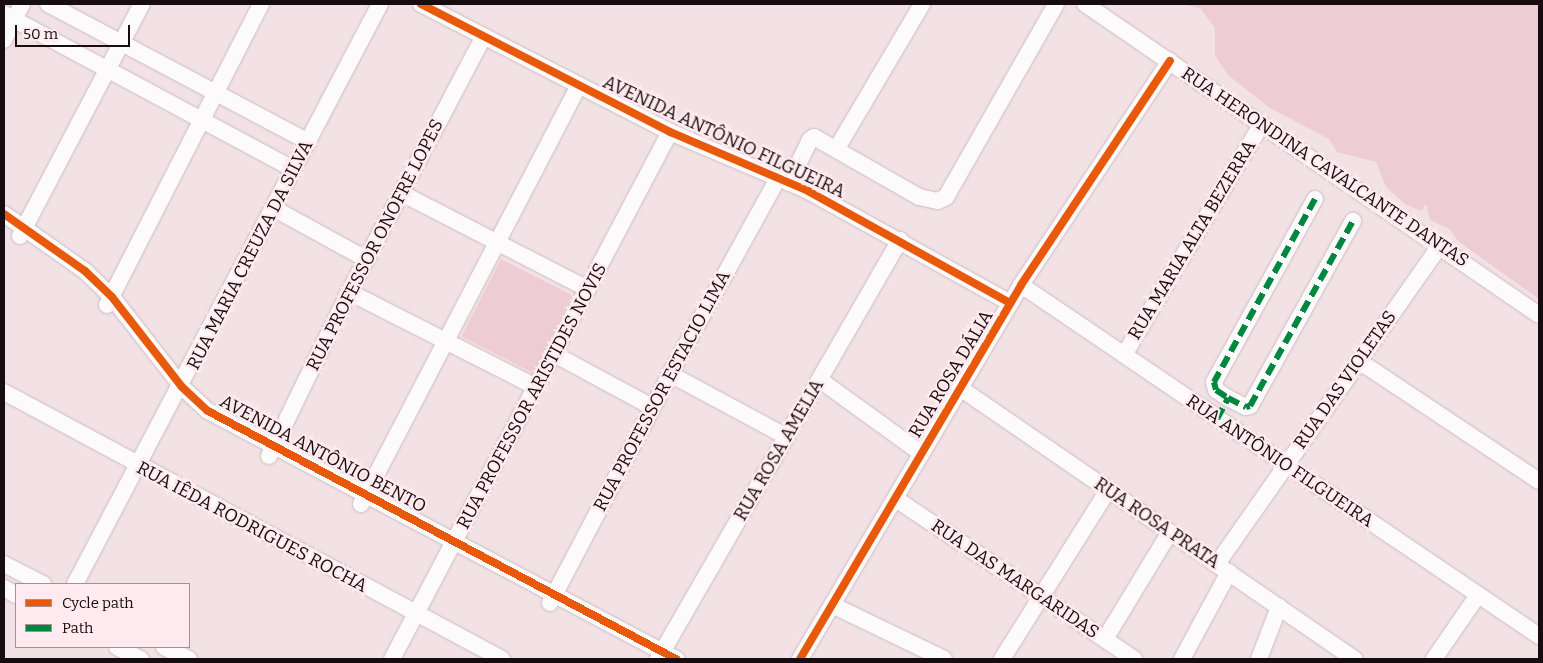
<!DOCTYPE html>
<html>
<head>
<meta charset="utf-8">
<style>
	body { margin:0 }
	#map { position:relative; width:1543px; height:663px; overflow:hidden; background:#f2e1e5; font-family:Bitter,serif }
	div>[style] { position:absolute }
	.green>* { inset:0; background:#eeccd4; transform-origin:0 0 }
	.roads { filter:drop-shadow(0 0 1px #cbbec2) drop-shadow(0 0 1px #cbbec2) }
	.minor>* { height:16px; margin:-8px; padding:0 8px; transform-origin:8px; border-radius:8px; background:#fdfafb }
	.quiet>* { height:6px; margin-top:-3px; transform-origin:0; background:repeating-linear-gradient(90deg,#00873e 0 12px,transparent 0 18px) }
	.cycleway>* { height:8px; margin:-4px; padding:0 4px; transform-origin:4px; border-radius:4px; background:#e8590c }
	span { translate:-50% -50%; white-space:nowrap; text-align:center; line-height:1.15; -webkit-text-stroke:4.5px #feeaef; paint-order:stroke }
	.street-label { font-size:18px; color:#170c0f }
	.frame { position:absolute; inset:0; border:5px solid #170c0f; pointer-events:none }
	.legend { position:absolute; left:15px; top:583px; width:175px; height:65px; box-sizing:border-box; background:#feeaef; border:1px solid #a29195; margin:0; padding:6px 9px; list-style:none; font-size:15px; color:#170c0f }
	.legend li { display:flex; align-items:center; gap:10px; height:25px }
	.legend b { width:25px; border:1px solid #a29195 }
	.scale { position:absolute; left:15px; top:25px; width:115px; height:22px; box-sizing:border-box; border:2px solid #170c0f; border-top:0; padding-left:6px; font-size:15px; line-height:18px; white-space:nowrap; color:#170c0f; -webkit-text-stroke:4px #feeaef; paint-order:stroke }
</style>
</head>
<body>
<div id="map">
	<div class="green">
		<i style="clip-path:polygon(1181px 4px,1539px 4px,1539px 299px,1458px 241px,1450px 229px,1430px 220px,1426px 204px,1422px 211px,1405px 204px,1386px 187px,1376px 162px,1337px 152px,1329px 139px,1270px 108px,1228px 75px,1215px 55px,1215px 28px,1200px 8px)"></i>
		<i style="left:501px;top:259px;width:80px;height:87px;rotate:27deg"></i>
	</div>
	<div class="roads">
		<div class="minor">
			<i style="left:48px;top:4px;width:295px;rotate:27.9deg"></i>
			<i style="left:421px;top:4px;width:280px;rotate:27.2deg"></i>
			<i style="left:670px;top:132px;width:150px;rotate:23.1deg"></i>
			<i style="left:808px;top:191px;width:231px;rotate:29deg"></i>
			<i style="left:1085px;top:4px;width:550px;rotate:34.41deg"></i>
			<i style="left:4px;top:14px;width:328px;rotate:28.2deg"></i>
			<i style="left:4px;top:40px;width:40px;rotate:-63.4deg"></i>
			<i style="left:837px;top:148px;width:167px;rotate:-59.4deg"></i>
			<i style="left:789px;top:183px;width:48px;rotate:-64deg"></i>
			<i style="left:810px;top:140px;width:5px;rotate:-37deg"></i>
			<i style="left:814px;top:137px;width:121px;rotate:29.7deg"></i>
			<i style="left:919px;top:197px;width:19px;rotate:12deg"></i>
			<i style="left:938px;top:201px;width:9px;rotate:-27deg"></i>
			<i style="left:946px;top:197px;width:222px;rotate:-60.3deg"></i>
			<i style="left:401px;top:193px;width:210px;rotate:27.2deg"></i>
			<i style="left:1315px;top:199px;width:209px;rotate:118.9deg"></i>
			<i style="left:1214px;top:382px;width:8px;rotate:76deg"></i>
			<i style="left:1216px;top:390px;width:14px;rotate:34deg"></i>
			<i style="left:1228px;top:398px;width:20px;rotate:27deg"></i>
			<i style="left:1246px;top:407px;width:4px;rotate:-14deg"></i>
			<i style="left:1250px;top:406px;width:212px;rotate:-60.9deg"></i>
			<i style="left:273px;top:208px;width:106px;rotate:28.7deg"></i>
			<i style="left:4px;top:214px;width:99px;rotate:35.1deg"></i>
			<i style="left:85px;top:271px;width:37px;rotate:44deg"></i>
			<i style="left:112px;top:297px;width:114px;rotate:52.1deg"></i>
			<i style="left:182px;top:387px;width:35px;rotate:43deg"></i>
			<i style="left:208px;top:411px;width:530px;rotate:27.92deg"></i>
			<i style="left:20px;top:236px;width:262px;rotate:-62.3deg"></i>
			<i style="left:1021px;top:285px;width:626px;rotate:34.12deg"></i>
			<i style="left:349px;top:292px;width:210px;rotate:26.9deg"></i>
			<i style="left:107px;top:305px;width:338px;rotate:-62.9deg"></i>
			<i style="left:554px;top:354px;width:111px;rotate:28.4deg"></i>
			<i style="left:1124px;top:355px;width:268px;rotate:-59.2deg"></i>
			<i style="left:1359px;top:361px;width:216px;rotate:33.7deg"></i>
			<i style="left:670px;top:374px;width:133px;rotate:28.3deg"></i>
			<i style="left:820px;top:380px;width:125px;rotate:35.9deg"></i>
			<i style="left:960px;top:388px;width:479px;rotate:34.5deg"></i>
			<i style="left:4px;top:392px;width:565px;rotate:28.2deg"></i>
			<i style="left:269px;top:456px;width:182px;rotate:-64deg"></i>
			<i style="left:349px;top:292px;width:289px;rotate:-62.2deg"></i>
			<i style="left:896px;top:499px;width:287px;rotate:33.9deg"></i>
			<i style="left:361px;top:504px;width:472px;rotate:-62.5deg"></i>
			<i style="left:4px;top:564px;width:44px;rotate:27.1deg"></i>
			<i style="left:1217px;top:564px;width:388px;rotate:-55deg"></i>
			<i style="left:75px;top:584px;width:655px;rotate:-62.26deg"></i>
			<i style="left:4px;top:588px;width:14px;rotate:30deg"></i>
			<i style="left:550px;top:603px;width:259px;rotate:-62.3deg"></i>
			<i style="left:670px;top:374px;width:222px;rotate:-61.1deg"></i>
			<i style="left:832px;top:605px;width:124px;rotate:25.7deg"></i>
			<i style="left:1105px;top:639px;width:125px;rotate:-58.7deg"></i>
			<i style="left:117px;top:647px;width:27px;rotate:27deg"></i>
			<i style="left:164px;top:647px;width:28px;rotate:26deg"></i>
			<i style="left:392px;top:659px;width:596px;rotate:-62.19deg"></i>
			<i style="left:658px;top:659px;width:484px;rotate:-60deg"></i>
			<i style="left:800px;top:659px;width:434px;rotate:-59.4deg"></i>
			<i style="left:1021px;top:285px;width:269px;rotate:-56.4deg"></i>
			<i style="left:1002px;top:659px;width:199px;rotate:-57.9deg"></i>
			<i style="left:1182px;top:659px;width:99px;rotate:-61.6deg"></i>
			<i style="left:1259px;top:659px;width:56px;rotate:-69deg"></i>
			<i style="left:1434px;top:659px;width:78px;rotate:-55.5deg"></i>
		</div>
	</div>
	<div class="quiet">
		<i style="left:1315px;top:199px;width:209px;rotate:118.9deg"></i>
		<i style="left:1214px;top:382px;width:8px;rotate:76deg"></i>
		<i style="left:1216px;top:390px;width:14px;rotate:34deg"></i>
		<i style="left:1228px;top:398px;width:20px;rotate:27deg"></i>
		<i style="left:1246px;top:407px;width:4px;rotate:-14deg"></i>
		<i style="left:1250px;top:406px;width:212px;rotate:-60.9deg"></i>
		<i style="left:1217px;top:419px;width:24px;rotate:-62deg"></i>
	</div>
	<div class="cycleway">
		<i style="left:421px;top:4px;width:280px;rotate:27.2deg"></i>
		<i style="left:670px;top:132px;width:150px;rotate:23.1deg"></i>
		<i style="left:808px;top:191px;width:231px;rotate:29deg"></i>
		<i style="left:4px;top:214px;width:99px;rotate:35.1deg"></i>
		<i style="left:85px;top:271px;width:37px;rotate:44deg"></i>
		<i style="left:112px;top:297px;width:114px;rotate:52.1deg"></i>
		<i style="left:182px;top:387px;width:35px;rotate:43deg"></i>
		<i style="left:208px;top:411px;width:530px;rotate:27.92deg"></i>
		<i style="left:800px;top:659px;width:434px;rotate:-59.4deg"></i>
		<i style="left:1021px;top:285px;width:269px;rotate:-56.4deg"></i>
	</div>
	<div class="street-label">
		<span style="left:724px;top:137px;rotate:25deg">AVENIDA ANTÔNIO FILGUEIRA</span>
		<span style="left:1325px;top:167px;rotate:34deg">RUA HERONDINA CAVALCANTE DANTAS</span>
		<span style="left:1192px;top:240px;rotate:-59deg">RUA MARIA ALTA BEZERRA</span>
		<span style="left:375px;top:245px;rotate:-63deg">RUA PROFESSOR ONOFRE LOPES</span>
		<span style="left:250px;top:255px;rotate:-63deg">RUA MARIA CREUZA DA SILVA</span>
		<span style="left:951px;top:374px;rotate:-59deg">RUA ROSA DÁLIA</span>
		<span style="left:1345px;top:380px;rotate:-55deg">RUA DAS VIOLETAS</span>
		<span style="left:662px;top:391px;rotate:-62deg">RUA PROFESSOR ESTACIO LIMA</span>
		<span style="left:532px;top:396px;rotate:-62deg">RUA PROFESSOR ARISTIDES NOVIS</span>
		<span style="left:779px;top:450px;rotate:-60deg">RUA ROSA AMELIA</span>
		<span style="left:323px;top:454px;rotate:28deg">AVENIDA ANTÔNIO BENTO</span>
		<span style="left:1280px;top:461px;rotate:34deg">RUA ANTÔNIO FILGUEIRA</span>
		<span style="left:1157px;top:523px;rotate:34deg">RUA ROSA PRATA</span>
		<span style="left:252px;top:527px;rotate:28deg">RUA IÊDA RODRIGUES ROCHA</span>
		<span style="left:1015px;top:579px;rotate:34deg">RUA DAS MARGARIDAS</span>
	</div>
	<div class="frame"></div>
	<ul class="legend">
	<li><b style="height:6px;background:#e8590c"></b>Cycle path</li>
	<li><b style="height:6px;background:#00873e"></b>Path</li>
	</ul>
	<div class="scale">50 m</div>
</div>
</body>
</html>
